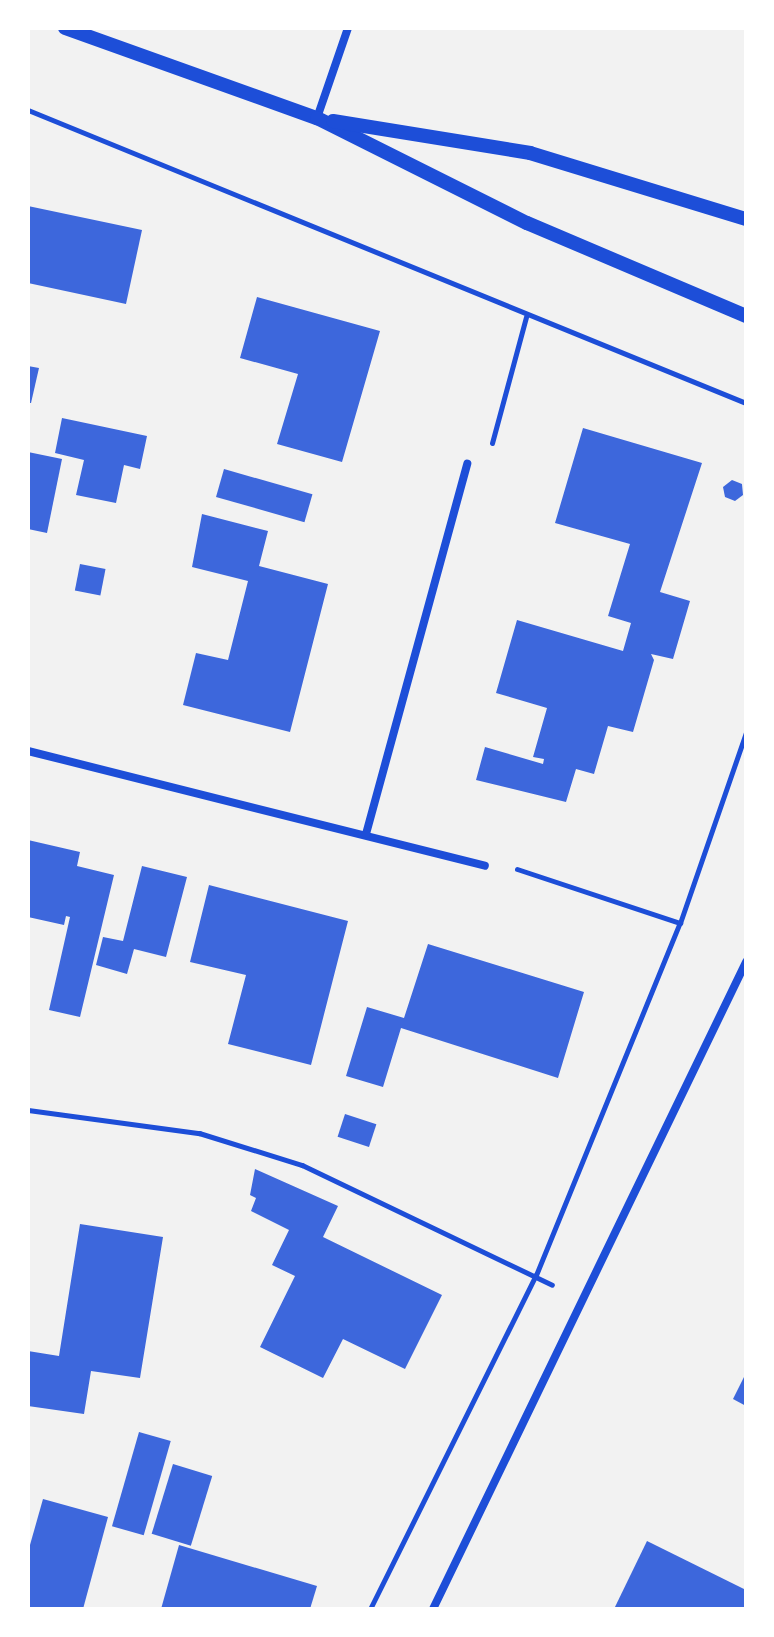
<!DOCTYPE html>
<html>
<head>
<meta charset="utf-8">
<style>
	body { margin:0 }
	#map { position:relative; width:774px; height:1637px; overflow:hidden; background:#f2f2f2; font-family:Overpass,sans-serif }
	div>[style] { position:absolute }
	.building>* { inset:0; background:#3d67dc; transform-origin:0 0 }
	.path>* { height:5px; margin:-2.5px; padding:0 2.5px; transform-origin:2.5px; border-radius:2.5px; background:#1d4ed8 }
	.minor>* { height:8px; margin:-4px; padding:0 4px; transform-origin:4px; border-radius:4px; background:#1d4ed8 }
	.tertiary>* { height:14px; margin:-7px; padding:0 7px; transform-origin:7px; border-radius:7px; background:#1d4ed8 }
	span { translate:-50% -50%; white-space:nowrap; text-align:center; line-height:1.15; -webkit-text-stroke:6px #fff; paint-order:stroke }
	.frame { position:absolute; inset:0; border:30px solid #fff; pointer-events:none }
</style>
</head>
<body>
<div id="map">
	<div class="building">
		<i style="clip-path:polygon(28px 206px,142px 230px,126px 304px,28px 283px)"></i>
		<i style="clip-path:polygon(257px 297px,380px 331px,342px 462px,277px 444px,298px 374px,240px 358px)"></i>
		<i style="clip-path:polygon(28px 366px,39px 368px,31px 403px,28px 403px)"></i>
		<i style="clip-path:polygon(62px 418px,147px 436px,140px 469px,124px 465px,116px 503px,76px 495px,84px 460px,55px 453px)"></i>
		<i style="clip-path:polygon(583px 428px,702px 463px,660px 592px,690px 601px,673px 659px,651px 654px,654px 660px,633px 732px,608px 726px,594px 774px,576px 769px,566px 802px,476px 780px,485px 747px,543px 764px,544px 759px,533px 757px,547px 708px,496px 693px,517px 620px,623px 651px,631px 623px,608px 616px,630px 544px,555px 523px)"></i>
		<i style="clip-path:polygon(28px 452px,62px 459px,47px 533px,28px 529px)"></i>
		<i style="left:224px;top:469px;width:92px;height:29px;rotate:16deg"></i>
		<i style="clip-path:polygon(732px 480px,742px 484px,743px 495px,735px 501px,725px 497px,723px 487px)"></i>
		<i style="clip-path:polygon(202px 514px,268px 531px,259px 566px,328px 584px,290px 732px,183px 705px,196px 653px,228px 660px,248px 581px,192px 567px)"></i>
		<i style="left:80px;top:564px;width:26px;height:27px;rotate:11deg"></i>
		<i style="clip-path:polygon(28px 840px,80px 852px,77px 866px,114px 875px,80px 1017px,49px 1010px,70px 917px,66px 916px,64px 925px,28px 917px)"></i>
		<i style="clip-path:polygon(142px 866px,187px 877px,166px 957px,134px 949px,127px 974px,96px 965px,103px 937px,123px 941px)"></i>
		<i style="clip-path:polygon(209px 885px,348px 921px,311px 1065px,228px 1044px,246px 975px,190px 962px)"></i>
		<i style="clip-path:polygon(428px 944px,584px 992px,558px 1078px,401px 1028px,383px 1087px,346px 1076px,367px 1007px,404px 1018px)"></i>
		<i style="left:345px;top:1114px;width:33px;height:24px;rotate:18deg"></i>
		<i style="clip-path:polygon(255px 1169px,338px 1206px,323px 1237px,442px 1295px,405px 1369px,343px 1339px,323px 1378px,260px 1347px,295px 1276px,272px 1265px,289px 1230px,251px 1211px,256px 1198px,250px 1195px)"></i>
		<i style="clip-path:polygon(80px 1224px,163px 1237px,140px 1378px,91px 1371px,84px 1414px,28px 1406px,28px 1351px,59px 1356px)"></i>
		<i style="clip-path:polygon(746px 1373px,746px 1406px,733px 1399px)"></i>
		<i style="left:139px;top:1432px;width:33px;height:98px;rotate:16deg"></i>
		<i style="left:173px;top:1464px;width:41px;height:73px;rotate:17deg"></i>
		<i style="clip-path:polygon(43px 1499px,108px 1517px,83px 1609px,28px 1609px,28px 1552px)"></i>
		<i style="clip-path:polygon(647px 1541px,746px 1590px,746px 1609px,614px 1609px)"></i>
		<i style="clip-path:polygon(179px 1545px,317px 1586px,310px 1609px,161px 1609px)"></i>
	</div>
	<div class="path">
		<i style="left:28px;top:110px;width:775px;rotate:22.2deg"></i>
		<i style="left:492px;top:443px;width:131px;rotate:-74.9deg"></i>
		<i style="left:517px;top:869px;width:172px;rotate:18.3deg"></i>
		<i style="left:28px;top:1110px;width:173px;rotate:7.7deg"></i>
		<i style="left:199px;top:1133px;width:108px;rotate:17.3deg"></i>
		<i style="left:302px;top:1165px;width:277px;rotate:25.6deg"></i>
		<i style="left:370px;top:1609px;width:373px;rotate:-63.6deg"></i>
		<i style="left:536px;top:1275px;width:380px;rotate:-67.8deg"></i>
		<i style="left:680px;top:923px;width:202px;rotate:-70.9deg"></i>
	</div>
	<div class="minor">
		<i style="left:317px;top:118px;width:95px;rotate:-71deg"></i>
		<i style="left:28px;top:751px;width:471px;rotate:14.1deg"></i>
		<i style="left:366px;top:834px;width:384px;rotate:-74.7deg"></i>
		<i style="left:433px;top:1609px;width:719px;rotate:-64.18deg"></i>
	</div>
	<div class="tertiary">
		<i style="left:65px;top:28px;width:268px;rotate:19.7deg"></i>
		<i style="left:317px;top:118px;width:235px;rotate:26.6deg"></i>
		<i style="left:527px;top:223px;width:238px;rotate:23deg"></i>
		<i style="left:333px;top:121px;width:200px;rotate:9.2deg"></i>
		<i style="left:530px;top:153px;width:226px;rotate:17deg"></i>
	</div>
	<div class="frame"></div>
</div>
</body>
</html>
